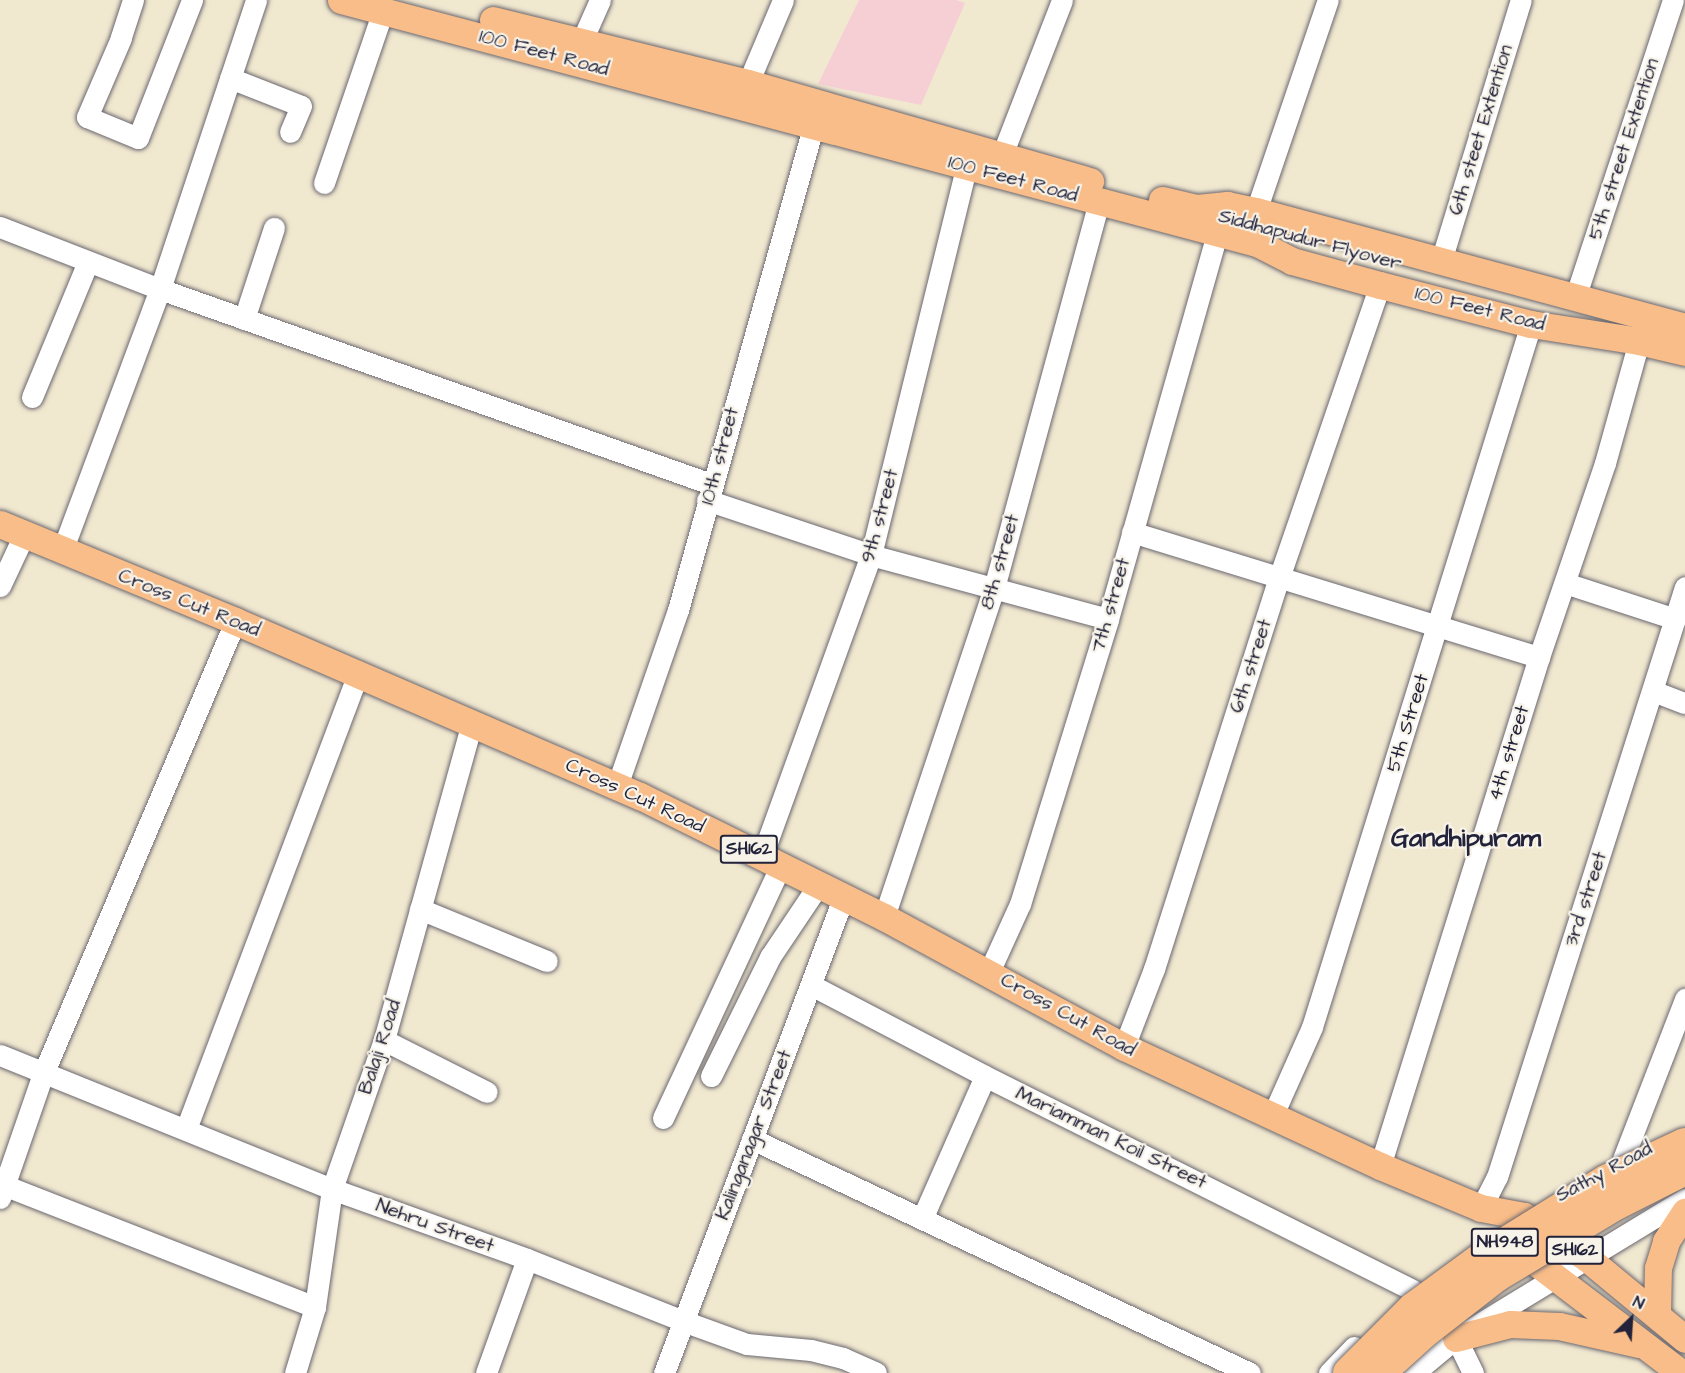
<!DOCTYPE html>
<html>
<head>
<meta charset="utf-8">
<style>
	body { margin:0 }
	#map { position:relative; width:1685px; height:1373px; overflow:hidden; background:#f1e8d0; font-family:"Architects Daughter",sans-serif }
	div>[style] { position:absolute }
	.built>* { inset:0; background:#f6cfd5 }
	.roads { filter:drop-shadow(0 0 2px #6a676f) drop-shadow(0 0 2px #6a676f) }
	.minor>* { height:21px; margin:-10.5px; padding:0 10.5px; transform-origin:10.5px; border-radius:10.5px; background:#fff }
	.major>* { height:27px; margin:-13.5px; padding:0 13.5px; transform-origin:13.5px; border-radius:13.5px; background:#f8bd88 }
	.bridges { filter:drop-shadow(0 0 2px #6a676f) drop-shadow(0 0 2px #6a676f) }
	.highway-bridge>* { height:32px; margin:-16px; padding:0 16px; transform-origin:16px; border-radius:16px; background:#f8bd88 }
	span { translate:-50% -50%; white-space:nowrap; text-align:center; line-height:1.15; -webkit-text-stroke:4.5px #f7f3e8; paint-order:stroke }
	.shield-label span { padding:2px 4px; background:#f7f3e8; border:2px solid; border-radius:4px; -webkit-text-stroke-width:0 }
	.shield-label { font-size:18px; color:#22223b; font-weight:700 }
	.street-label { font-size:20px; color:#22223b }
	.district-label { font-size:26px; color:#22223b; font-weight:700 }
	.north { position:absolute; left:1601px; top:1289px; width:60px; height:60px; -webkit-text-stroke:4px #f7f3e8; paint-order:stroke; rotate:25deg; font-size:16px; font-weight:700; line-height:24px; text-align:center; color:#22223b }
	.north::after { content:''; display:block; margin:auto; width:21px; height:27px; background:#22223b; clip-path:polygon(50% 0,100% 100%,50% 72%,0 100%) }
</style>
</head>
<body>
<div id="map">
	<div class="built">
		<i style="clip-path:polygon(859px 0,956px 0,965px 3px,921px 105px,818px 84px)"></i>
	</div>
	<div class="roads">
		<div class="minor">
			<i style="left:133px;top:0;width:40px;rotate:108deg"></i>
			<i style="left:121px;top:38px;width:86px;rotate:113.3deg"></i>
			<i style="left:87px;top:117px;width:55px;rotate:22.4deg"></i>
			<i style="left:138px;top:138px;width:148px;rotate:-68.6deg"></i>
			<i style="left:581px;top:43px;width:47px;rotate:-66.2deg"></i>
			<i style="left:230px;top:78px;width:76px;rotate:21.5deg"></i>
			<i style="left:301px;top:106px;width:28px;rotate:113deg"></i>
			<i style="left:748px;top:83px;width:90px;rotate:-67.1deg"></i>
			<i style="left:1002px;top:155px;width:166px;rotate:-68.8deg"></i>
			<i style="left:324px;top:183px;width:182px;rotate:-71.1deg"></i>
			<i style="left:1256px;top:211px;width:223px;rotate:-71.2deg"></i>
			<i style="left:0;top:227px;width:172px;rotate:21.2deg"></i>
			<i style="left:160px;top:289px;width:584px;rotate:19.49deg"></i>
			<i style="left:1441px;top:261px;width:273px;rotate:-73deg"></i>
			<i style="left:1575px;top:298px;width:314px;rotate:-71.8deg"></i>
			<i style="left:244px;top:319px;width:96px;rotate:-71.8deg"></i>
			<i style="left:32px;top:397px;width:146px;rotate:-67.5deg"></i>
			<i style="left:707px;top:500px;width:173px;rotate:18.5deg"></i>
			<i style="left:871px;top:555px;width:245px;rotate:15.1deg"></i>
			<i style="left:1132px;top:532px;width:426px;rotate:17.1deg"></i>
			<i style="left:62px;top:551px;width:280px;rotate:-69.5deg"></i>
			<i style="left:160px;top:289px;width:305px;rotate:-71.6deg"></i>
			<i style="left:1565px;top:583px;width:116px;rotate:18.1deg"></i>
			<i style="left:0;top:586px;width:56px;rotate:-64.8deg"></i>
			<i style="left:1653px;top:691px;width:34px;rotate:21deg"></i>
			<i style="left:617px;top:786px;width:186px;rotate:-70.9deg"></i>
			<i style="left:678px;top:610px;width:505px;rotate:-74.37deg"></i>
			<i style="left:762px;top:856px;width:320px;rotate:-70.1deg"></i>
			<i style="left:871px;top:555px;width:399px;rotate:-76.2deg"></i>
			<i style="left:420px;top:909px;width:137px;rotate:22.3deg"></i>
			<i style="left:884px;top:917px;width:347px;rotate:-71.5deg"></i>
			<i style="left:994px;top:588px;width:400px;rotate:-74.8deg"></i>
			<i style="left:989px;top:972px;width:75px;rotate:-65.5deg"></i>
			<i style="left:1020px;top:904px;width:298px;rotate:-72.8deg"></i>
			<i style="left:1108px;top:619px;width:401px;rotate:-74.2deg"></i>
			<i style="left:811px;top:985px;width:196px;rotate:27.6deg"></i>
			<i style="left:985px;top:1076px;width:478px;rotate:26.6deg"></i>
			<i style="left:384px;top:1040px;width:115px;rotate:26.8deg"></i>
			<i style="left:1124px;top:1047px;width:84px;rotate:-69deg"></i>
			<i style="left:1154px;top:969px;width:414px;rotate:-72.3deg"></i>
			<i style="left:1280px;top:575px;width:307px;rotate:-71deg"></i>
			<i style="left:0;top:1055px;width:358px;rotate:22deg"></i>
			<i style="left:332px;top:1189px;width:207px;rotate:19.7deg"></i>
			<i style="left:527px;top:1259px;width:168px;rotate:21.7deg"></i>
			<i style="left:683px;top:1321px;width:68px;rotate:19.8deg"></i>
			<i style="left:747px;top:1344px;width:64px;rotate:5.4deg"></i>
			<i style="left:811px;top:1350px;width:33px;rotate:14deg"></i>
			<i style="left:843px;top:1358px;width:36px;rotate:24deg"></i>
			<i style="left:711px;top:1076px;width:133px;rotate:-63.6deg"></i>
			<i style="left:770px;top:957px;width:88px;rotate:-56.1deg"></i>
			<i style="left:1272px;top:1117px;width:98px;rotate:-66deg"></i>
			<i style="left:1312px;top:1027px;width:736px;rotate:-72.7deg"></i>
			<i style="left:663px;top:1118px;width:279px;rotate:-65deg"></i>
			<i style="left:186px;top:1129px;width:486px;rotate:-69.3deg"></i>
			<i style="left:752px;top:1139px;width:550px;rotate:25.17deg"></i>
			<i style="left:1623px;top:1159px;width:172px;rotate:-68.8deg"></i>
			<i style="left:1380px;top:1166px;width:533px;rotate:-72.65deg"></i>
			<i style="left:1539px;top:657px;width:205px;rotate:-71.2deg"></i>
			<i style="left:1605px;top:463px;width:127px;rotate:-74.4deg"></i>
			<i style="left:6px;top:1186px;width:332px;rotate:21.4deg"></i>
			<i style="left:0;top:1198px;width:131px;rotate:-70.9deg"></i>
			<i style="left:43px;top:1074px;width:492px;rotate:-67deg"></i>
			<i style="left:1481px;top:1208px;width:35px;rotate:-63deg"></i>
			<i style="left:1497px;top:1177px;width:619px;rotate:-72.33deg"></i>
			<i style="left:922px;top:1219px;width:156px;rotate:-66.2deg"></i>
			<i style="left:1456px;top:1338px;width:39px;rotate:64deg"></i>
			<i style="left:295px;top:1373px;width:69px;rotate:-73.1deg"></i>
			<i style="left:315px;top:1307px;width:119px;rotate:-81.8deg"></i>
			<i style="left:332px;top:1189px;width:158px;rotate:-70.8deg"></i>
			<i style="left:384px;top:1040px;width:330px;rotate:-74.5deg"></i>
			<i style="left:486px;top:1373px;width:121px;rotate:-70.2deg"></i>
			<i style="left:664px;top:1373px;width:510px;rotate:-69.33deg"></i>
			<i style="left:1329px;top:1373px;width:36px;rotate:-46deg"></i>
			<i style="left:1414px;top:1373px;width:55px;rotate:-39.8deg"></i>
			<i style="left:1456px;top:1338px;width:268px;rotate:-31.3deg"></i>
		</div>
		<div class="major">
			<i style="left:341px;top:0;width:948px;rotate:14.86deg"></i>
			<i style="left:1257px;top:243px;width:39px;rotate:27deg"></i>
			<i style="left:1292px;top:261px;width:91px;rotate:15.3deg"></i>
			<i style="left:1380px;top:285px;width:156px;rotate:14.5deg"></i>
			<i style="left:1531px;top:324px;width:109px;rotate:8.9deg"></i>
			<i style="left:1639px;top:341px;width:47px;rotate:13.4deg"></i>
			<i style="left:493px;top:20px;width:263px;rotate:13.9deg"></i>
			<i style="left:748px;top:83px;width:356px;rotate:16deg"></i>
			<i style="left:1162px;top:200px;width:36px;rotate:13deg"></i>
			<i style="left:1197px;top:208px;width:30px;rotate:-6deg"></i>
			<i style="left:1227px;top:205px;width:30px;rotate:12deg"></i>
			<i style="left:1256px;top:211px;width:444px;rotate:15.1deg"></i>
			<i style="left:0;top:524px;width:254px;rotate:22.4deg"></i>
			<i style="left:235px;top:621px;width:441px;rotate:23.4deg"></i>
			<i style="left:640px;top:796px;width:272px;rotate:26.4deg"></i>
			<i style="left:884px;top:917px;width:273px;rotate:28.4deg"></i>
			<i style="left:1124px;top:1047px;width:282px;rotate:24.9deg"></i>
			<i style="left:1380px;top:1166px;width:109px;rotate:22.6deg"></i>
			<i style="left:1481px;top:1208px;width:44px;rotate:10.5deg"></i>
			<i style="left:1524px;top:1216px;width:76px;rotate:33.7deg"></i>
			<i style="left:1587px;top:1258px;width:127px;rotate:39.6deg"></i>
			<i style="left:1513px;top:1245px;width:211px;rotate:37.3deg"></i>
			<i style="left:1657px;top:1314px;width:46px;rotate:-88.8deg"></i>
			<i style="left:1658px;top:1268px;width:28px;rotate:-73deg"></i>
			<i style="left:1666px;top:1241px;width:35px;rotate:-57deg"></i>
			<i style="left:1456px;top:1338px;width:56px;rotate:-14.5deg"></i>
			<i style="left:1510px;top:1324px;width:49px;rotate:2.3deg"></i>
			<i style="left:1559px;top:1326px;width:82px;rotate:12.7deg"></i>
		</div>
	</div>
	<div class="bridges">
		<div class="highway-bridge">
			<i style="left:1349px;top:1373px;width:91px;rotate:-45deg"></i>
			<i style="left:1413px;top:1309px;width:93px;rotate:-36.3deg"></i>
			<i style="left:1488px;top:1254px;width:139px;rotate:-31.7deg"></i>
			<i style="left:1606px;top:1181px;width:87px;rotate:-25.1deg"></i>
			<i style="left:1379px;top:1373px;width:61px;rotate:-42.3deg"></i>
			<i style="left:1424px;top:1332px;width:91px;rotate:-37.9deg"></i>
			<i style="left:1496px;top:1276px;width:140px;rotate:-31deg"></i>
			<i style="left:1616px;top:1204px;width:77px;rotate:-26.9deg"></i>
		</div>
	</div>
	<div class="shield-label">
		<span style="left:749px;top:849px">SH162</span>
		<span style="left:1505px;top:1242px">NH948</span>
		<span style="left:1575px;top:1250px">SH162</span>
	</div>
	<div class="street-label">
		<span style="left:544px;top:53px;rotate:15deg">100 Feet Road</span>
		<span style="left:1481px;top:130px;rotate:-73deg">6th steet Extention</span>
		<span style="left:1624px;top:149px;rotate:-72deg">5th street Extention</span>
		<span style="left:1013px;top:179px;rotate:15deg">100 Feet Road</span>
		<span style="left:1310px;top:240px;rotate:15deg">Siddhapudur Flyover</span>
		<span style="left:1480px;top:309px;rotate:14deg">100 Feet Road</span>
		<span style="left:720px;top:456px;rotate:-75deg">10th street</span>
		<span style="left:880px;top:516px;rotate:-75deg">9th street</span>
		<span style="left:1000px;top:562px;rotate:-74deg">8th street</span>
		<span style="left:189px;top:603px;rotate:22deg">Cross Cut Road</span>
		<span style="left:1111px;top:605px;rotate:-74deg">7th street</span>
		<span style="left:1251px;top:666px;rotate:-72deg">6th street</span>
		<span style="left:1408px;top:723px;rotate:-73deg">5th Street</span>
		<span style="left:1509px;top:753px;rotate:-73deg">4th street</span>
		<span style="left:635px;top:796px;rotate:25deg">Cross Cut Road</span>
		<span style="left:1586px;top:899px;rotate:-72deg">3rd street</span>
		<span style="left:1068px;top:1015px;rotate:29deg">Cross Cut Road</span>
		<span style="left:380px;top:1047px;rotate:-72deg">Balaji Road</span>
		<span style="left:754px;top:1135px;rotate:-69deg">Kalinganagar Street</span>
		<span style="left:1111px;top:1138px;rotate:26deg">Mariamman Koil Street</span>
		<span style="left:1604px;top:1172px;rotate:-28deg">Sathy Road</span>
		<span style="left:435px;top:1226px;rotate:20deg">Nehru Street</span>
	</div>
	<div class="district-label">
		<span style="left:1466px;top:839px">Gandhipuram</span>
	</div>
	<div class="north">N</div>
</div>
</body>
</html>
